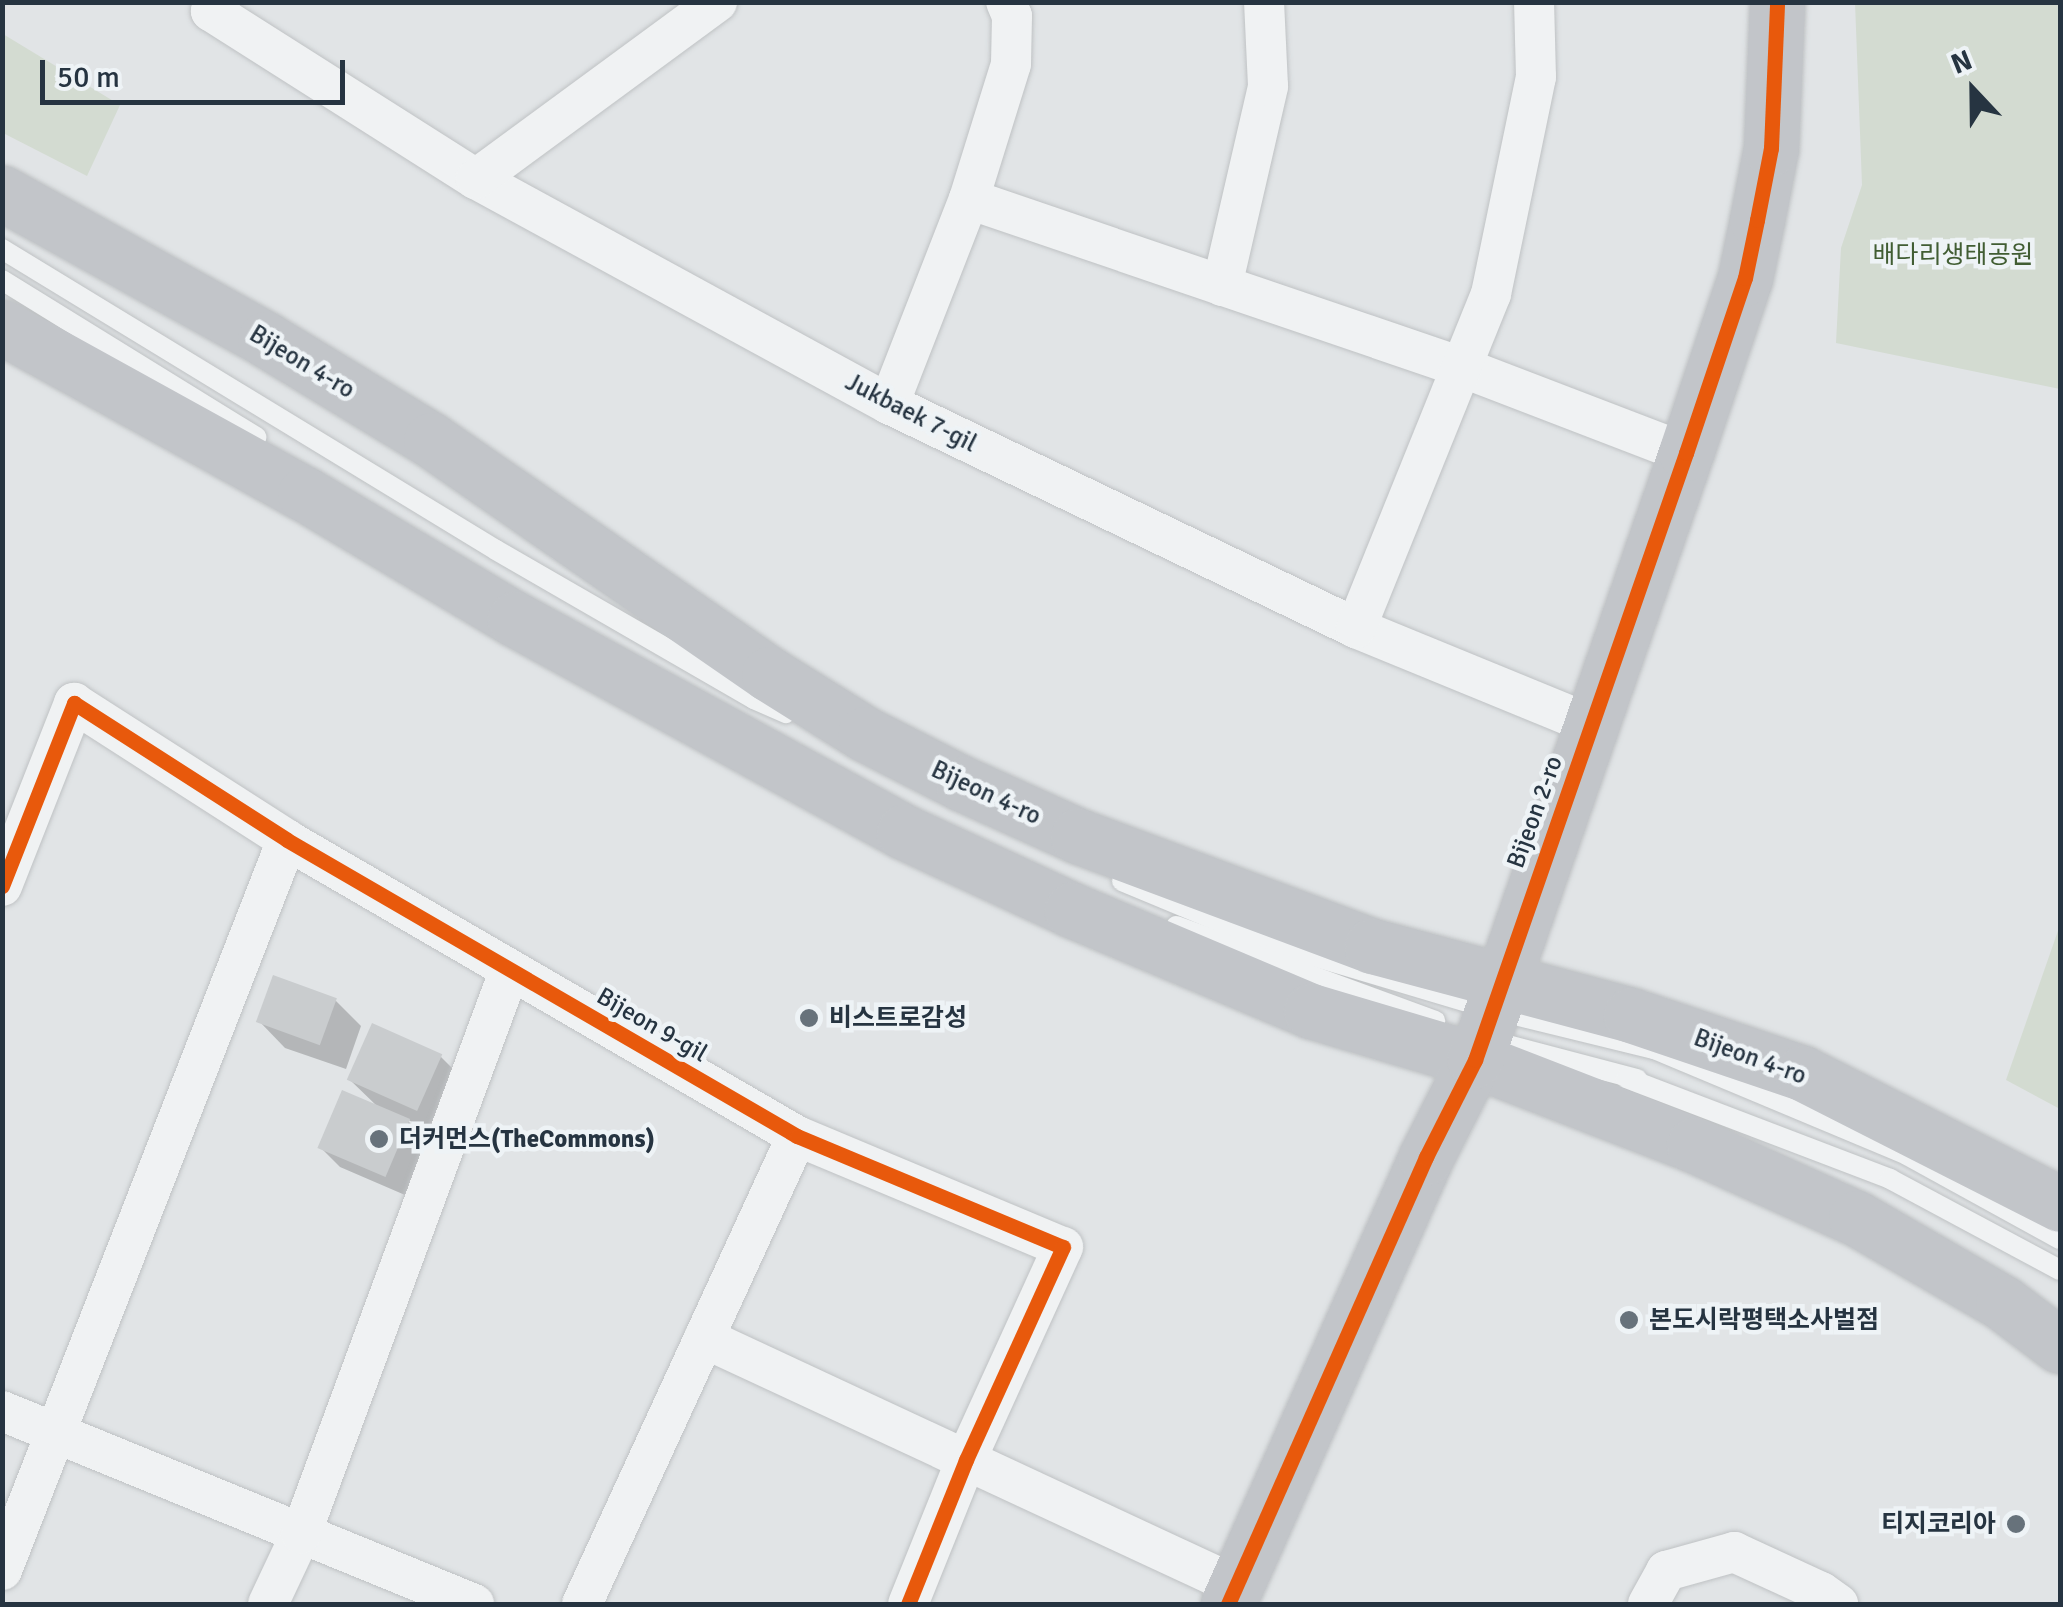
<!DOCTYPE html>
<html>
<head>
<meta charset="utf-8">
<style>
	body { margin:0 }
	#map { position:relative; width:2063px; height:1607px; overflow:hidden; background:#e1e4e6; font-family:Signika,"Noto Sans KR",sans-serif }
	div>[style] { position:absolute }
	.green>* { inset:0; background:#d3dbd1 }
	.shadow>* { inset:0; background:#0003 }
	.building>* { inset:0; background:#c9ccce; transform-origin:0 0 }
	.roads { filter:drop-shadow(0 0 2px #bfc2c4) drop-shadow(0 0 2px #bfc2c4) }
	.lane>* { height:20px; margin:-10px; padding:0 10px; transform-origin:10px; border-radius:10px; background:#f0f2f3 }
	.street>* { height:40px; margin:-20px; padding:0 20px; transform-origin:20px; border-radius:20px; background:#f0f2f3 }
	.secondary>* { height:55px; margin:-27.5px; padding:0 27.5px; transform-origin:27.5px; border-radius:27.5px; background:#c2c5c9 }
	.cycleway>* { height:15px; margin:-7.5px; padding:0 7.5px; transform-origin:7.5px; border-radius:7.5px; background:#e8590c }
	.dots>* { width:28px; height:28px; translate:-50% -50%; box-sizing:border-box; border:5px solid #eef3f6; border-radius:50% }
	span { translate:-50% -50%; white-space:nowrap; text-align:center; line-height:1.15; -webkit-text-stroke:9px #eef3f6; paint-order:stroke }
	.park-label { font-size:25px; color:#415d33 }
	.street-label { font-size:25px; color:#263441 }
	.poi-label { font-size:25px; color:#263441; font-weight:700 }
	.left { translate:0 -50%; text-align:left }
	.right { translate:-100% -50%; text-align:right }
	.frame { position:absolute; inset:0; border:5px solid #263441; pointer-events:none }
	.north { position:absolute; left:1923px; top:40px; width:100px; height:100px; -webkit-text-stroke:8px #eef3f6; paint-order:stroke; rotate:338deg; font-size:28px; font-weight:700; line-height:40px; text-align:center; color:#263441 }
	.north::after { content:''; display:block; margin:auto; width:35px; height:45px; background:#263441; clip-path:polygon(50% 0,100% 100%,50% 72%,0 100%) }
	.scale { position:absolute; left:40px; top:60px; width:305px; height:45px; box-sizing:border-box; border:5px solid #263441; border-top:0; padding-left:12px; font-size:30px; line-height:35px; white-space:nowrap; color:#263441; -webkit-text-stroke:8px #eef3f6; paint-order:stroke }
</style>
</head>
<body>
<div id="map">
	<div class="green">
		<i style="clip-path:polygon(1855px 3px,2060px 3px,2060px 389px,1836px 343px,1841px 248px,1862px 185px)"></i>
		<i style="clip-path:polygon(3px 34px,120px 105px,87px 176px,3px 133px)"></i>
		<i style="clip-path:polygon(2060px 925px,2060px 1109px,2006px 1080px)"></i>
	</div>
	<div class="shadow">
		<i style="clip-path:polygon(335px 1000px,361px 1026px,346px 1069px,285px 1048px,259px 1021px)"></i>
		<i style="clip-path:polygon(440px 1056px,466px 1082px,442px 1135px,406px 1119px,428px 1141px,405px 1195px,340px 1167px,320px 1147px,379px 1108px,349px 1079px)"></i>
	</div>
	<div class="building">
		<i style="left:273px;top:975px;width:68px;height:50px;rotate:20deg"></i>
		<i style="left:372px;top:1023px;width:77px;height:62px;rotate:24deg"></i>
		<i style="left:342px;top:1090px;width:74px;height:63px;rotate:23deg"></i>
	</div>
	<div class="roads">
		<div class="lane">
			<i style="left:2px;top:249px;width:578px;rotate:31.35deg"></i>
			<i style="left:496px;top:550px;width:298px;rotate:30deg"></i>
			<i style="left:754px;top:699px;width:35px;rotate:24deg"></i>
			<i style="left:2px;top:280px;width:299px;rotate:31.7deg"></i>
			<i style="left:1122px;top:881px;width:167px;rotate:22.6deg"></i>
			<i style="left:1276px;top:945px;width:227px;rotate:16.6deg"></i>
			<i style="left:1494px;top:1010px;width:165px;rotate:13.7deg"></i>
			<i style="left:1654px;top:1049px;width:274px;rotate:22.7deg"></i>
			<i style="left:1907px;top:1155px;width:175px;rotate:28.8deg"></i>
			<i style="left:1176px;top:926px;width:276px;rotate:20.1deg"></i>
			<i style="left:1496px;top:1042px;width:146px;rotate:14.7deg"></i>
			<i style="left:1626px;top:1078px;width:283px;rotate:20.9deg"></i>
			<i style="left:1890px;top:1179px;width:193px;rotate:28.2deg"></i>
		</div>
		<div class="street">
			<i style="left:220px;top:2px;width:13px;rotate:135deg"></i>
			<i style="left:211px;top:11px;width:314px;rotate:32.4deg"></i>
			<i style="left:476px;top:179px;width:470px;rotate:28.6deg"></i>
			<i style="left:889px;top:404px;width:518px;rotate:25.63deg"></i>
			<i style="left:1356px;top:628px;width:256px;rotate:22.3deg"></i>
			<i style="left:476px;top:179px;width:299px;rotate:-36.3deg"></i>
			<i style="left:969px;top:199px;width:523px;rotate:18.85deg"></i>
			<i style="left:1464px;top:368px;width:238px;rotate:21deg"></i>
			<i style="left:1222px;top:286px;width:205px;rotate:-77deg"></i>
			<i style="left:1268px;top:86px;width:84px;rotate:-92.7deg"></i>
			<i style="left:889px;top:404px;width:220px;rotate:-68.7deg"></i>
			<i style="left:969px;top:199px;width:141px;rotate:-72.7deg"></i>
			<i style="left:1011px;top:64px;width:48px;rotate:-88.8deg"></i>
			<i style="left:1012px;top:16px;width:15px;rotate:-113deg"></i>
			<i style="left:1356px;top:628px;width:360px;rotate:-68deg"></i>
			<i style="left:1491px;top:294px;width:222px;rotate:-78.3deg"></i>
			<i style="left:1536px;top:77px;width:75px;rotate:-91.5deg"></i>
			<i style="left:2px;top:886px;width:197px;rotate:-68.5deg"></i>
			<i style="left:74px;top:703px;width:253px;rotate:32.7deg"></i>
			<i style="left:287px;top:840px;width:590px;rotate:30.13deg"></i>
			<i style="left:797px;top:1136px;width:288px;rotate:22.7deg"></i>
			<i style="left:1063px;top:1247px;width:234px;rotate:114.5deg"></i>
			<i style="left:966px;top:1460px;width:155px;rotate:111.9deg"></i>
			<i style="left:704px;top:1338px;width:588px;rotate:24.95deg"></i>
			<i style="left:2px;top:1411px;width:510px;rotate:22.24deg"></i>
			<i style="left:2px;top:1570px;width:784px;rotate:-68.67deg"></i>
			<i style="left:268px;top:1604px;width:77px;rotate:-64.8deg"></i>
			<i style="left:301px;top:1534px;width:599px;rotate:-69.69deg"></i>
			<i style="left:582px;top:1604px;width:515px;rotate:-65.33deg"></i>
			<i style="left:1648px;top:1604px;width:38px;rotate:-61deg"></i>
			<i style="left:1666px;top:1571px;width:71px;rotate:-15.6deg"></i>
			<i style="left:1734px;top:1552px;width:96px;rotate:24.7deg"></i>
			<i style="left:1821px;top:1592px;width:21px;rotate:35deg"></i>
		</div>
		<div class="secondary">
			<i style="left:2px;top:193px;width:301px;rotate:29deg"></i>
			<i style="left:265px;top:339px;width:194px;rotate:31.3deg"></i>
			<i style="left:431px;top:440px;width:411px;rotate:34.7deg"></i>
			<i style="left:769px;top:674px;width:113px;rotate:32deg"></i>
			<i style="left:865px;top:734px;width:110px;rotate:27deg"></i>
			<i style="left:963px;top:784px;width:126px;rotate:24.3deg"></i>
			<i style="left:1078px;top:836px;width:314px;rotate:20.5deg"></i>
			<i style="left:1372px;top:946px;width:268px;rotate:14.9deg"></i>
			<i style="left:1631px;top:1015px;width:181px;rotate:18.7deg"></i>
			<i style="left:1802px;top:1073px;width:289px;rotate:26.9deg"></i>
			<i style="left:2px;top:327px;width:346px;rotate:28.9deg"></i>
			<i style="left:305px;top:494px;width:244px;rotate:30.8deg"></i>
			<i style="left:515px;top:619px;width:443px;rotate:28.7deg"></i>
			<i style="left:904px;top:832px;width:185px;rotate:24.9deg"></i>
			<i style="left:1072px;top:910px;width:259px;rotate:22.9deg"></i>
			<i style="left:1311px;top:1011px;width:171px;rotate:16.6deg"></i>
			<i style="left:1475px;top:1060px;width:235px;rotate:21.2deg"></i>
			<i style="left:1694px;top:1145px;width:178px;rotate:24.3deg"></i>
			<i style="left:1856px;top:1218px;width:170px;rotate:30deg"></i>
			<i style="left:2003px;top:1303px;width:71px;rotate:37deg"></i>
			<i style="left:1228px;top:1604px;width:489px;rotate:-66.1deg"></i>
			<i style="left:1426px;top:1157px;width:109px;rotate:-63.2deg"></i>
			<i style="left:1475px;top:1060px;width:643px;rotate:-70.83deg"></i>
			<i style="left:1686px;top:453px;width:185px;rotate:-71.4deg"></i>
			<i style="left:1745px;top:278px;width:59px;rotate:-78.3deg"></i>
			<i style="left:1757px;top:220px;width:73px;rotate:-79deg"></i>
			<i style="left:1771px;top:148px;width:146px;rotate:-87.6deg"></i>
		</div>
	</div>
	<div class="cycleway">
		<i style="left:2px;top:886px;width:197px;rotate:-68.5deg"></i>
		<i style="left:74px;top:703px;width:253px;rotate:32.7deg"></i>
		<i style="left:287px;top:840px;width:590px;rotate:30.13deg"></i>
		<i style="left:797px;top:1136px;width:288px;rotate:22.7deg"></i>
		<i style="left:1063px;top:1247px;width:234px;rotate:114.5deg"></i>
		<i style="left:966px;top:1460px;width:155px;rotate:111.9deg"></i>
		<i style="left:1228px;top:1604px;width:489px;rotate:-66.1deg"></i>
		<i style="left:1426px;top:1157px;width:109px;rotate:-63.2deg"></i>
		<i style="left:1475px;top:1060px;width:643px;rotate:-70.83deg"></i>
		<i style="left:1686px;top:453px;width:185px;rotate:-71.4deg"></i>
		<i style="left:1745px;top:278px;width:59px;rotate:-78.3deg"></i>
		<i style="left:1757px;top:220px;width:73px;rotate:-79deg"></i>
		<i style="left:1771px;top:148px;width:146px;rotate:-87.6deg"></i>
	</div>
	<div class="dots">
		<i style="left:809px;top:1018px;background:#67727b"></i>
		<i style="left:379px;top:1139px;background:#67727b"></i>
		<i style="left:1629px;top:1320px;background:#67727b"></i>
		<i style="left:2016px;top:1524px;background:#67727b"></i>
	</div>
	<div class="park-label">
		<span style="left:1953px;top:255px">배다리생태공원</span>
	</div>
	<div class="street-label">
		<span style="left:302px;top:362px;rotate:31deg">Bijeon 4-ro</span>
		<span style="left:911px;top:413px;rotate:27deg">Jukbaek 7-gil</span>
		<span style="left:986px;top:793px;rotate:25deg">Bijeon 4-ro</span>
		<span style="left:1535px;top:812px;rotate:-70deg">Bijeon 2-ro</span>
		<span style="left:652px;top:1025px;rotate:30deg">Bijeon 9-gil</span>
		<span style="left:1750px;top:1057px;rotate:20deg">Bijeon 4-ro</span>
	</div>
	<div class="poi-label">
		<span class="left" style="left:829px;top:1018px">비스트로감성</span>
		<span class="left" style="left:399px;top:1139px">더커먼스(TheCommons)</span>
		<span class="left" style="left:1649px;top:1320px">본도시락평택소사벌점</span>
		<span class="right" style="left:1996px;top:1524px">티지코리아</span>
	</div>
	<div class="frame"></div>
	<div class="north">N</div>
	<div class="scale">50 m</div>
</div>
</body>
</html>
